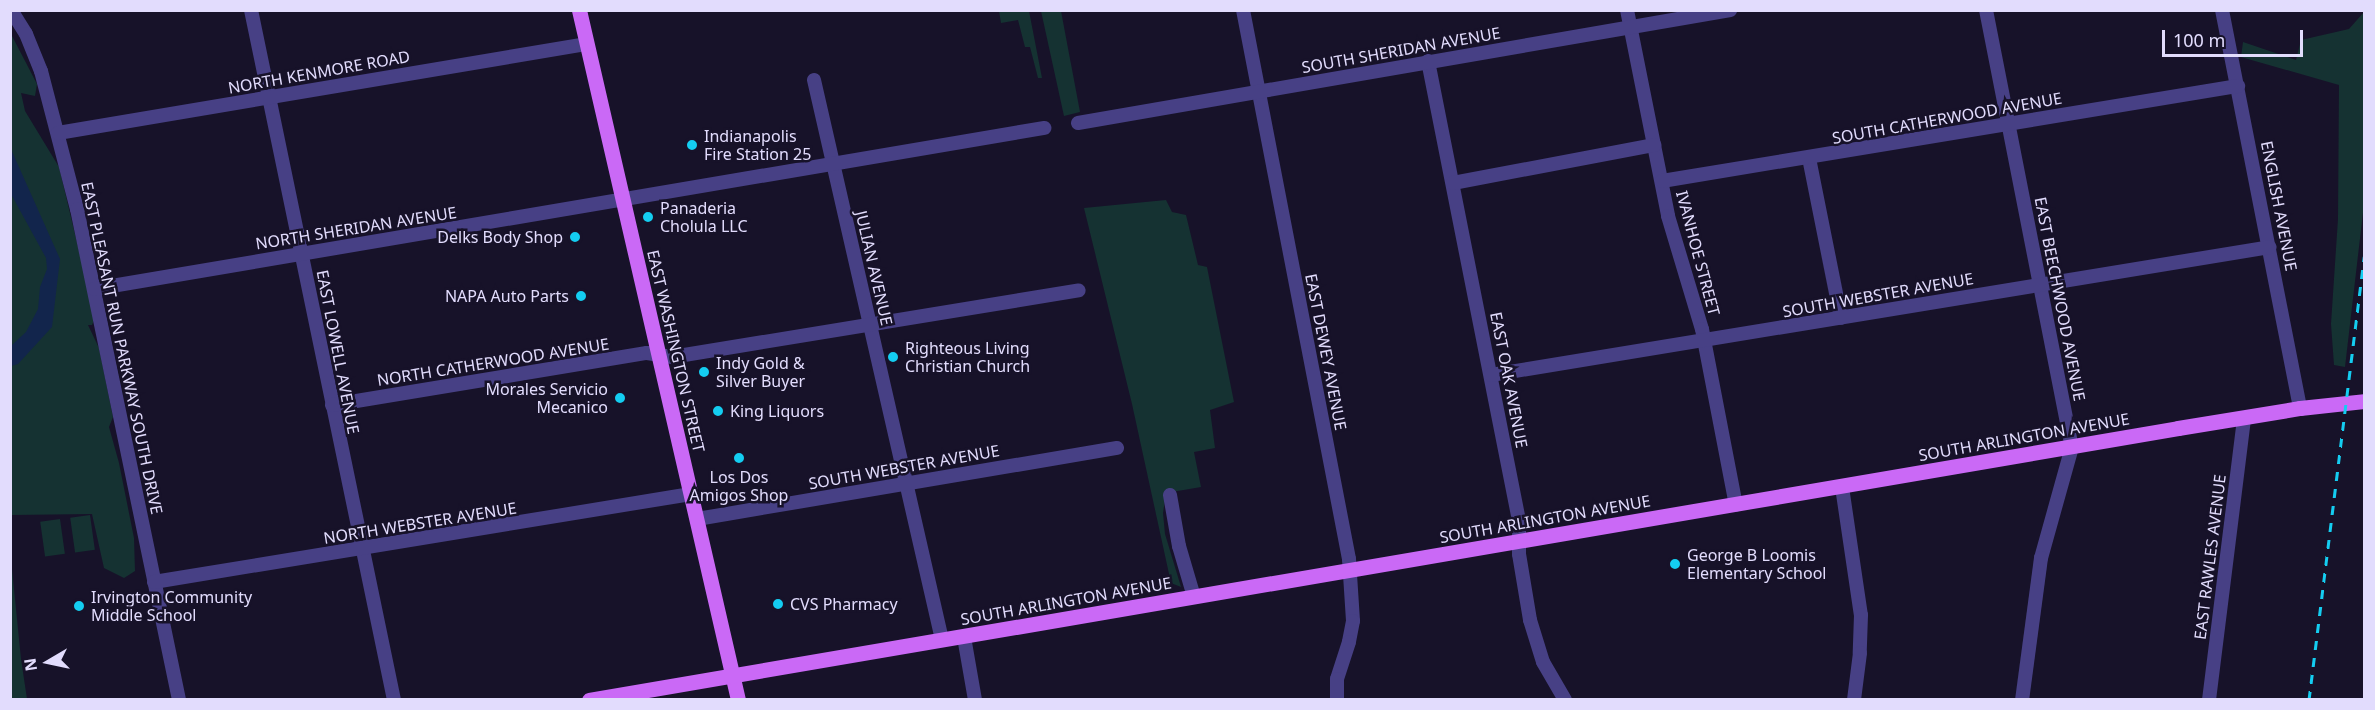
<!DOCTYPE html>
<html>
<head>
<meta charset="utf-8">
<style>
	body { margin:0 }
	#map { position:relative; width:2375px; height:710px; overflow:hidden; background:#171229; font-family:"Noto Sans",sans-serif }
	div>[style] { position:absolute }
	.green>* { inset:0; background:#153232; transform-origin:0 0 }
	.water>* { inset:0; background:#12254c }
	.minor>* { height:14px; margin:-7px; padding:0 7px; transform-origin:7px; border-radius:7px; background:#474085 }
	.major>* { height:15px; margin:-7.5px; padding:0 7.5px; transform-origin:7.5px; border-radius:7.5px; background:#ca69f6 }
	.rail>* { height:3px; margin-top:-1.5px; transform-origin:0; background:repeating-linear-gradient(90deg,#14cdf1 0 9px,transparent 0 17px) }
	.dots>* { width:16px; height:16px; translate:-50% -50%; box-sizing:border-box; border:3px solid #171229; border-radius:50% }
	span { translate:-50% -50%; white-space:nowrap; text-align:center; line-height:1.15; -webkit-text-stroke:5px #171229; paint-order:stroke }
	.street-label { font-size:16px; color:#e2dcfd }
	.poi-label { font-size:16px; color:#e2dcfd }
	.left { translate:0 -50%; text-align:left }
	.right { translate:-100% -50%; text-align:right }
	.frame { position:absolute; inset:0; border:12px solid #e2dcfd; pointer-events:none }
	.north { position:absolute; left:18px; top:632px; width:60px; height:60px; -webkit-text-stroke:4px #171229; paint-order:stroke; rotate:261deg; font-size:16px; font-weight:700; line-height:24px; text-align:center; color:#e2dcfd }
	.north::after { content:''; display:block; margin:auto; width:21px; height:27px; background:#e2dcfd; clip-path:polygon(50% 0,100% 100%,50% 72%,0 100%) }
	.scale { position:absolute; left:2162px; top:30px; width:141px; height:27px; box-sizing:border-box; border:3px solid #e2dcfd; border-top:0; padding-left:8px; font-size:18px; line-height:21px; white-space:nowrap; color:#e2dcfd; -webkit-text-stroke:4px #171229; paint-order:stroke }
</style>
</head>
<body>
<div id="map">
	<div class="green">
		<i style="clip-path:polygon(999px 11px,1029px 11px,1042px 78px,1038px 78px,1030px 47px,1025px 47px,1018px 20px,1001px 23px)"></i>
		<i style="clip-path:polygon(1041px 11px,1061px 11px,1080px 112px,1064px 116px)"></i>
		<i style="clip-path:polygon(2364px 12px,2364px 204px,2345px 367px,2334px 365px,2331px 324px,2338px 219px,2339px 85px,2241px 57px,2243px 42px,2296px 60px,2301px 40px,2349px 29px)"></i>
		<i style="clip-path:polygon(11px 34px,37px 84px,35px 96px,21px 93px,25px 111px,59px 167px,95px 318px,92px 325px,88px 325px,99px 348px,113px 417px,109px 427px,119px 463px,134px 538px,135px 571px,124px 578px,104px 568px,92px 514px,11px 515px,10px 189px,55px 272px,11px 155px)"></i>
		<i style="clip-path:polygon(1166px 200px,1172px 212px,1186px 215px,1198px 265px,1207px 267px,1234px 402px,1210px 410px,1215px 448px,1194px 452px,1201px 487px,1166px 493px,1163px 513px,1165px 534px,1181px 587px,1171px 583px,1132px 404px,1084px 208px)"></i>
		<i style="left:90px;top:515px;width:35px;height:20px;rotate:82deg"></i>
		<i style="left:60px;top:519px;width:35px;height:20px;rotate:82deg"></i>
		<i style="clip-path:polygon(10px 549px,21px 659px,27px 699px,11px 699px)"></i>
	</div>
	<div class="water">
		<i style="clip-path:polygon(10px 147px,60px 259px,52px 327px,18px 364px,11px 366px,11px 346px,26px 332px,38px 309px,40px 287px,47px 269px,46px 258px,11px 194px)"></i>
	</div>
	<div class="minor">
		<i style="left:11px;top:10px;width:28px;rotate:58deg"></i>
		<i style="left:26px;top:34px;width:40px;rotate:68deg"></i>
		<i style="left:41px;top:71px;width:143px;rotate:75.4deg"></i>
		<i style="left:77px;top:209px;width:501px;rotate:78.26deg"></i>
		<i style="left:251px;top:10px;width:705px;rotate:78.29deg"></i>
		<i style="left:1243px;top:10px;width:559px;rotate:79.07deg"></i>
		<i style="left:1349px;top:559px;width:62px;rotate:86.3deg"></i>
		<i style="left:1353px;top:621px;width:21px;rotate:101deg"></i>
		<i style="left:1349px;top:642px;width:39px;rotate:108deg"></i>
		<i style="left:1337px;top:679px;width:21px;rotate:90deg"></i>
		<i style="left:1627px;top:10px;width:210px;rotate:78.7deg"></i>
		<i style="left:1668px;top:216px;width:118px;rotate:73.3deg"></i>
		<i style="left:1702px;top:329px;width:179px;rotate:79.1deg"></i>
		<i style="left:1986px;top:10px;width:445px;rotate:78.9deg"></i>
		<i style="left:2072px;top:447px;width:115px;rotate:105.6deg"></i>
		<i style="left:2041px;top:558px;width:143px;rotate:97.6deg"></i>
		<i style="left:2222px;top:10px;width:406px;rotate:78.9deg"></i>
		<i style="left:1428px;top:61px;width:468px;rotate:78.8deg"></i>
		<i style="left:1519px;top:520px;width:34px;rotate:90deg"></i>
		<i style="left:1519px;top:554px;width:67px;rotate:80.5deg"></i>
		<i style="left:1530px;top:620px;width:44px;rotate:72.8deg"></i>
		<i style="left:1543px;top:662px;width:44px;rotate:59.9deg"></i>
		<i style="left:814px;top:80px;width:574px;rotate:77.12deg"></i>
		<i style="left:1078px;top:123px;width:662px;rotate:-9.83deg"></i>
		<i style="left:58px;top:133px;width:535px;rotate:-9.57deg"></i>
		<i style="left:1809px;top:158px;width:163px;rotate:78.7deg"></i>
		<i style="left:1662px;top:181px;width:584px;rotate:-9.37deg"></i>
		<i style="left:1453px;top:183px;width:205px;rotate:-10.7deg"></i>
		<i style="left:94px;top:289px;width:964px;rotate:-9.62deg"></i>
		<i style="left:1491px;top:375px;width:789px;rotate:-9.33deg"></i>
		<i style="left:332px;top:405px;width:319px;rotate:-9.4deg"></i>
		<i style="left:647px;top:353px;width:25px;rotate:9deg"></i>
		<i style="left:672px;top:357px;width:412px;rotate:-9.3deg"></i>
		<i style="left:1842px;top:487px;width:129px;rotate:81.6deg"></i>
		<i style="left:1861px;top:615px;width:38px;rotate:92deg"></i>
		<i style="left:1860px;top:653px;width:47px;rotate:97.3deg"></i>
		<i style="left:1170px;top:495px;width:52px;rotate:80deg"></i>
		<i style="left:1179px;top:546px;width:53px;rotate:73.6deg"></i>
		<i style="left:697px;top:519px;width:426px;rotate:-9.6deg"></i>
		<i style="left:154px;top:582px;width:544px;rotate:-9.31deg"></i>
		<i style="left:964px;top:637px;width:64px;rotate:80.1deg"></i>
		<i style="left:2209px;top:700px;width:284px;rotate:-82.9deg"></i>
	</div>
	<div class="major">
		<i style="left:579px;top:10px;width:708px;rotate:77.02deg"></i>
		<i style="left:589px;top:700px;width:1612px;rotate:-9.71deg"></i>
		<i style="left:2178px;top:428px;width:124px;rotate:-9.3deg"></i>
		<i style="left:2300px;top:408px;width:64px;rotate:-6.2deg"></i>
	</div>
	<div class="rail">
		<i style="left:2309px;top:700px;width:447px;rotate:-82.9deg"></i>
	</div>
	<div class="dots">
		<i style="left:692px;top:145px;background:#14cdf1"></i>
		<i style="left:648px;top:217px;background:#14cdf1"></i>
		<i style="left:575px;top:237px;background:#14cdf1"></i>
		<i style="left:581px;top:296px;background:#14cdf1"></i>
		<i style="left:893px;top:357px;background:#14cdf1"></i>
		<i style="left:704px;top:372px;background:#14cdf1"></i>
		<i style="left:620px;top:398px;background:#14cdf1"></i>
		<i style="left:718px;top:411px;background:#14cdf1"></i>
		<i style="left:739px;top:458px;background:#14cdf1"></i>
		<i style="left:1675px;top:564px;background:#14cdf1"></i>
		<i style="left:778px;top:604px;background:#14cdf1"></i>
		<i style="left:79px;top:606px;background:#14cdf1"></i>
	</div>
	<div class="street-label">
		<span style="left:1401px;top:50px;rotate:-10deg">SOUTH SHERIDAN AVENUE</span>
		<span style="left:319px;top:72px;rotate:-10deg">NORTH KENMORE ROAD</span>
		<span style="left:1947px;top:118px;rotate:-10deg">SOUTH CATHERWOOD AVENUE</span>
		<span style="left:2279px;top:206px;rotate:79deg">ENGLISH AVENUE</span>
		<span style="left:356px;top:228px;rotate:-9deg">NORTH SHERIDAN AVENUE</span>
		<span style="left:1698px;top:253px;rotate:75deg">IVANHOE STREET</span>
		<span style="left:874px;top:268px;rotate:77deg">JULIAN AVENUE</span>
		<span style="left:1878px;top:295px;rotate:-10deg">SOUTH WEBSTER AVENUE</span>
		<span style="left:2060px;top:299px;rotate:79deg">EAST BEECHWOOD AVENUE</span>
		<span style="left:122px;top:348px;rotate:78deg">EAST PLEASANT RUN PARKWAY SOUTH DRIVE</span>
		<span style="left:676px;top:351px;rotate:77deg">EAST WASHINGTON STREET</span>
		<span style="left:338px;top:352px;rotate:79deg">EAST LOWELL AVENUE</span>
		<span style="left:1326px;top:352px;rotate:79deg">EAST DEWEY AVENUE</span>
		<span style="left:493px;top:362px;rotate:-9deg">NORTH CATHERWOOD AVENUE</span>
		<span style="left:1509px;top:380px;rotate:79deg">EAST OAK AVENUE</span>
		<span style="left:2024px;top:437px;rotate:-10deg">SOUTH ARLINGTON AVENUE</span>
		<span style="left:904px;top:467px;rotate:-10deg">SOUTH WEBSTER AVENUE</span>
		<span style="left:1545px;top:519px;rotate:-10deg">SOUTH ARLINGTON AVENUE</span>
		<span style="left:420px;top:523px;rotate:-9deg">NORTH WEBSTER AVENUE</span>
		<span style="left:2210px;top:557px;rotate:-83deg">EAST RAWLES AVENUE</span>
		<span style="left:1066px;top:601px;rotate:-10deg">SOUTH ARLINGTON AVENUE</span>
	</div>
	<div class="poi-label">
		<span class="left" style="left:704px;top:145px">Indianapolis<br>Fire Station 25</span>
		<span class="left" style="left:660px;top:217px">Panaderia<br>Cholula LLC</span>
		<span class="right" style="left:563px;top:237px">Delks Body Shop</span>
		<span class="right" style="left:569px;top:296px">NAPA Auto Parts</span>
		<span class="left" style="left:905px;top:357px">Righteous Living<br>Christian Church</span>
		<span class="left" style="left:716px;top:372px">Indy Gold &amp;<br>Silver Buyer</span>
		<span class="right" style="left:608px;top:398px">Morales Servicio<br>Mecanico</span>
		<span class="left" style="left:730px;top:411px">King Liquors</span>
		<span style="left:739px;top:486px">Los Dos<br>Amigos Shop</span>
		<span class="left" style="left:1687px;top:564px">George B Loomis<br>Elementary School</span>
		<span class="left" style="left:91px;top:606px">Irvington Community<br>Middle School</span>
		<span class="left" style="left:790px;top:604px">CVS Pharmacy</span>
	</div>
	<div class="frame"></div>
	<div class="north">N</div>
	<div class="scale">100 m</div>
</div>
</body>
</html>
